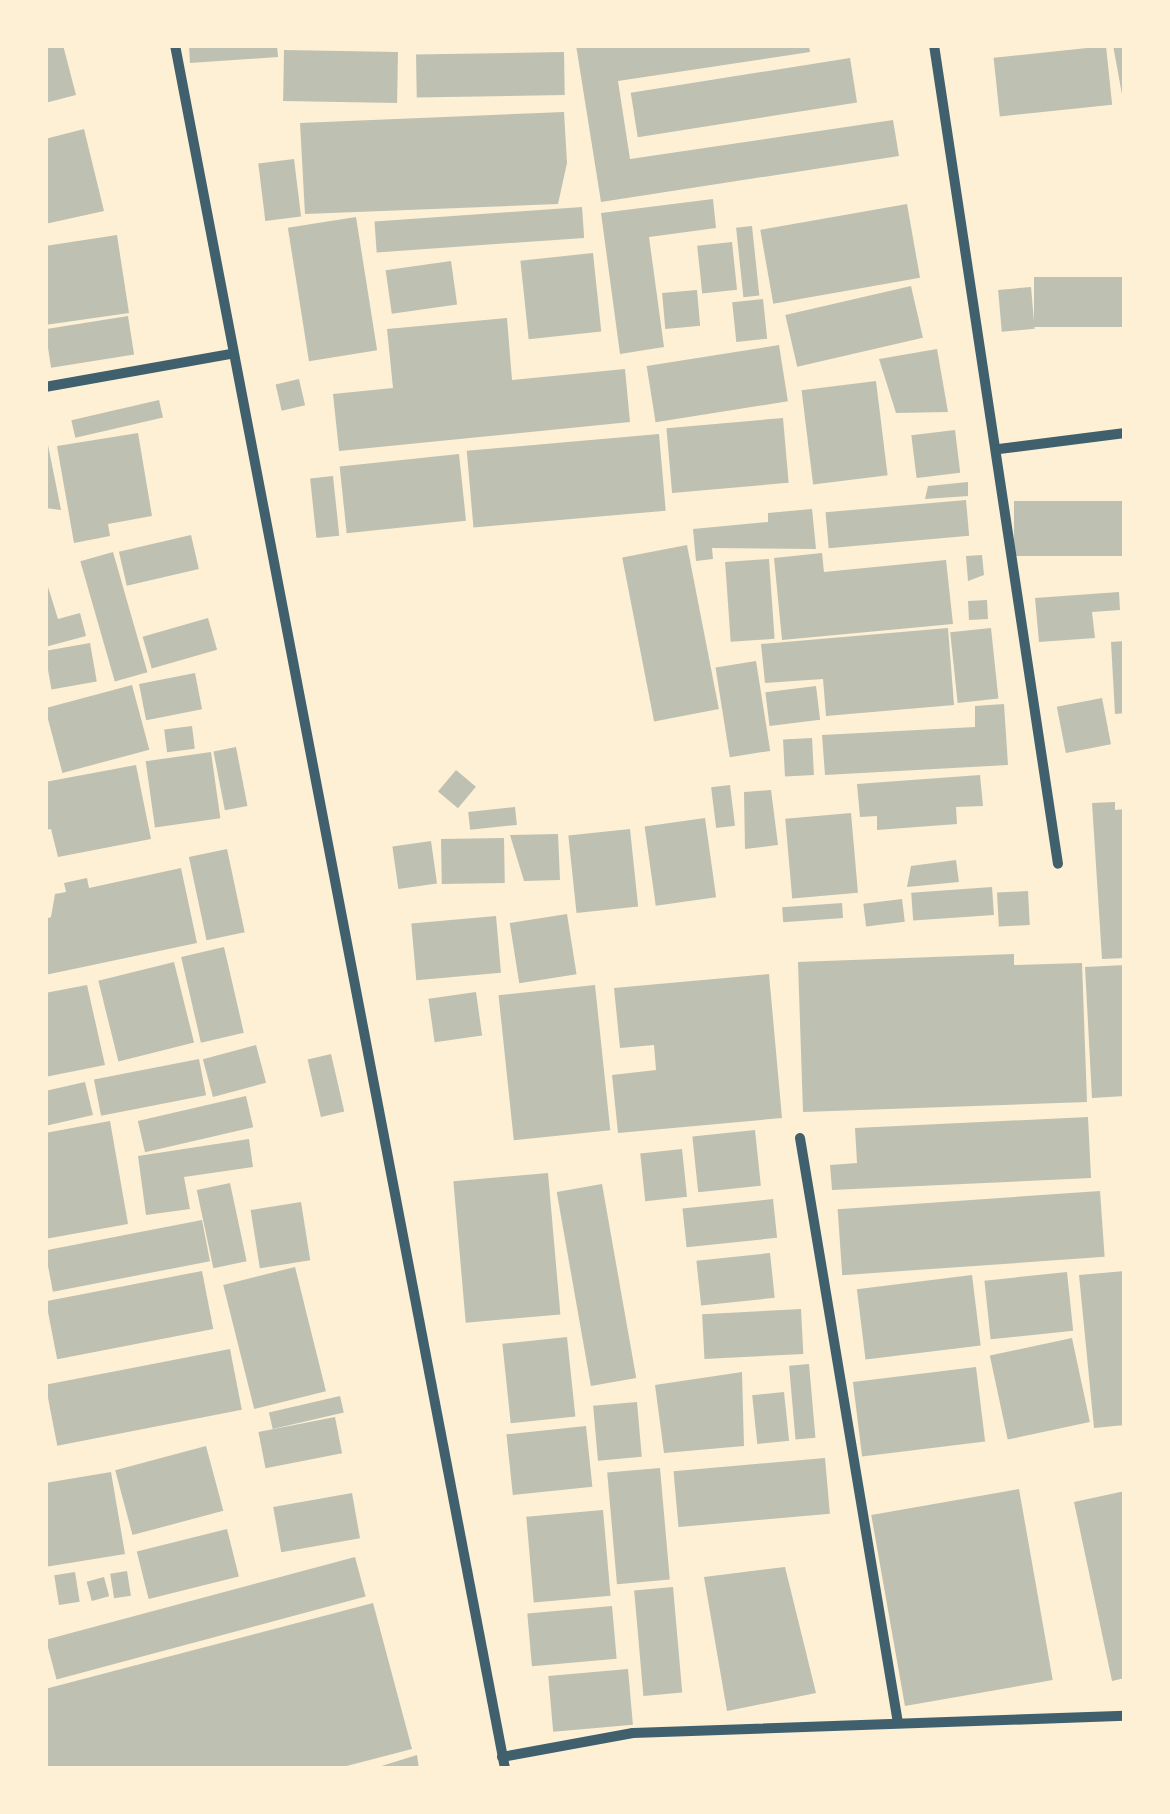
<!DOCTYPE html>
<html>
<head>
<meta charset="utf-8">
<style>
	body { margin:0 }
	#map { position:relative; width:1170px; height:1814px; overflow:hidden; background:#fdf0d5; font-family:"Fira Sans Condensed",sans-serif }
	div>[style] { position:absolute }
	.building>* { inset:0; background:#bec0b2; transform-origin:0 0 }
	.minor>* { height:10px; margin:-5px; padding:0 5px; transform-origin:5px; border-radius:5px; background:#3f606c }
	span { translate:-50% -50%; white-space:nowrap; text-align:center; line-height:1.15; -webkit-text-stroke:10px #fdf0d5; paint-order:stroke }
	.frame { position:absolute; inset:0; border:48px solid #fdf0d5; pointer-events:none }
</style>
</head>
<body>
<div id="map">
	<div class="building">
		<i style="clip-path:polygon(45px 45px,63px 45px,76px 95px,45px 103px)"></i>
		<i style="clip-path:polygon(189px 45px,277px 45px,278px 57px,190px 63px)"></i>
		<i style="clip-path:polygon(576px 45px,809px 45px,810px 52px,618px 81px,630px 159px,893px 120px,899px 156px,601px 202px)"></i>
		<i style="clip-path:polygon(1113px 45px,1125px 45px,1125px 99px,1123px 100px)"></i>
		<i style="left:1106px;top:46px;width:59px;height:113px;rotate:84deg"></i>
		<i style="left:284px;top:50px;width:114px;height:51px;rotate:1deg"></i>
		<i style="left:564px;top:52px;width:43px;height:148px;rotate:89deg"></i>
		<i style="left:850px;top:58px;width:45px;height:222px;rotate:81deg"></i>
		<i style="clip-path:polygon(564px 112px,567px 163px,558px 204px,305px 214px,300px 123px)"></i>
		<i style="clip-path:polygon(84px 129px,104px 211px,45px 224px,45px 139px)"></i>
		<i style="left:294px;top:159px;width:58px;height:36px;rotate:83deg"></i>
		<i style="clip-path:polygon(713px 199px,716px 228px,649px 237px,664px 347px,620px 354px,601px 213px)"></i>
		<i style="left:907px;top:204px;width:75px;height:149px;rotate:80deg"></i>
		<i style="left:582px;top:207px;width:31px;height:208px;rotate:86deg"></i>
		<i style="left:356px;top:217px;width:135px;height:69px;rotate:81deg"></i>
		<i style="left:752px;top:226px;width:70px;height:16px;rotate:84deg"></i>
		<i style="clip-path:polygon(117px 235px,129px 313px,45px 325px,45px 246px)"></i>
		<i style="left:732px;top:242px;width:48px;height:35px;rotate:84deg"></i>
		<i style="left:593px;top:253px;width:79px;height:73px;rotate:84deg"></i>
		<i style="left:451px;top:261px;width:44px;height:66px;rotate:82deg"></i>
		<i style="left:1125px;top:277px;width:50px;height:91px;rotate:90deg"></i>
		<i style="left:911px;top:286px;width:53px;height:129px;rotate:77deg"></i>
		<i style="left:1031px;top:287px;width:42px;height:33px;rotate:85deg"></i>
		<i style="left:697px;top:290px;width:36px;height:35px;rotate:85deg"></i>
		<i style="left:763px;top:299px;width:40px;height:31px;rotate:84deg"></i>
		<i style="left:128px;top:316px;width:39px;height:84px;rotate:81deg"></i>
		<i style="clip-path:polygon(507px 318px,512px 380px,625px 369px,630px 422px,339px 451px,333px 394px,393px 388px,387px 329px)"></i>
		<i style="left:779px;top:345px;width:57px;height:134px;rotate:81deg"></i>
		<i style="clip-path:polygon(937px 349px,948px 412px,896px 413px,879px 359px)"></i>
		<i style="left:299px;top:379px;width:27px;height:24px;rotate:77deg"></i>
		<i style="left:876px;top:381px;width:95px;height:75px;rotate:83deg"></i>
		<i style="left:159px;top:400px;width:18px;height:90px;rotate:77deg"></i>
		<i style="left:783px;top:418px;width:65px;height:117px;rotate:85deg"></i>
		<i style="left:955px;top:430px;width:43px;height:44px;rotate:83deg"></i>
		<i style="clip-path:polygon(138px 433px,152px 516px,108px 524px,110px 536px,74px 543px,57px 446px)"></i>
		<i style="left:659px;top:434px;width:77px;height:193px;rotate:85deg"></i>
		<i style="clip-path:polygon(48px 445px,61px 510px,45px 508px)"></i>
		<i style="left:459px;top:454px;width:67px;height:120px;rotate:84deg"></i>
		<i style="left:333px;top:476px;width:60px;height:23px;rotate:84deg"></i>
		<i style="clip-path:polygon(968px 482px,968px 496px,925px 499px,928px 486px)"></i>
		<i style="left:966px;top:500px;width:36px;height:141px;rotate:85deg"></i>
		<i style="left:1125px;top:501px;width:55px;height:111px;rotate:90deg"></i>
		<i style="clip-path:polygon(812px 509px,816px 549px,712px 548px,713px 559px,696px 561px,693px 529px,768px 522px,768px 513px)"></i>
		<i style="left:191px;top:535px;width:35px;height:74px;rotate:77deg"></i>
		<i style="left:687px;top:545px;width:167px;height:66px;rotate:79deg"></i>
		<i style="left:113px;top:552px;width:125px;height:34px;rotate:74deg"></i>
		<i style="clip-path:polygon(822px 553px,824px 572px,946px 560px,953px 624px,782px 640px,774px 558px)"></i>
		<i style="clip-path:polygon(982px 555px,984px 575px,968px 581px,966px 556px)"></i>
		<i style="left:769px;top:559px;width:80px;height:44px;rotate:86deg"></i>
		<i style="clip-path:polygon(45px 577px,58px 619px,80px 613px,86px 636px,45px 647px)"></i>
		<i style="clip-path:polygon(1119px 592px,1120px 610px,1092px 612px,1095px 638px,1039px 642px,1035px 598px)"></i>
		<i style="left:987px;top:600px;width:19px;height:19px;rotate:87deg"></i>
		<i style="left:208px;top:618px;width:33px;height:68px;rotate:74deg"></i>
		<i style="clip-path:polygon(948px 628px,954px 705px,826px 716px,823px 679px,765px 683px,761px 644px)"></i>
		<i style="left:991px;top:628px;width:71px;height:41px;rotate:84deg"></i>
		<i style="clip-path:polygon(1125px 641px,1125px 713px,1115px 714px,1111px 642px)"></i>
		<i style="left:90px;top:643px;width:39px;height:46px;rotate:80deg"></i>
		<i style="left:756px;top:661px;width:91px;height:41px;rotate:81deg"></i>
		<i style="left:195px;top:673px;width:37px;height:57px;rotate:79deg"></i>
		<i style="left:132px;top:685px;width:67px;height:90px;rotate:75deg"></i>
		<i style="left:816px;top:686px;width:34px;height:51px;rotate:83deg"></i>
		<i style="left:1102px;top:698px;width:47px;height:46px;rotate:79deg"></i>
		<i style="clip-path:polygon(1004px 704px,1008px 765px,825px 775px,822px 735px,975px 727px,975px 706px)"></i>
		<i style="left:192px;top:726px;width:23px;height:28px;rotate:83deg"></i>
		<i style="left:812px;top:738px;width:37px;height:29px;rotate:87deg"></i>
		<i style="left:236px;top:747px;width:60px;height:23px;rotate:79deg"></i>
		<i style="left:211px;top:752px;width:67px;height:66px;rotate:82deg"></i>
		<i style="clip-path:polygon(136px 765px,151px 839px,58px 857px,51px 829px,45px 830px,45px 782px)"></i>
		<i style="left:456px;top:770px;width:26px;height:28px;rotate:40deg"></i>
		<i style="clip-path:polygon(980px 775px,983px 806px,956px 807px,957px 824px,877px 830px,877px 816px,860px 817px,857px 784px)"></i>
		<i style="left:730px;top:785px;width:41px;height:19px;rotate:83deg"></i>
		<i style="clip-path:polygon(771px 790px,778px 845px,745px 849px,744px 792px)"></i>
		<i style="clip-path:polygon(1115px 802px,1115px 810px,1125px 809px,1125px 958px,1102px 959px,1092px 803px)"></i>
		<i style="left:515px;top:807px;width:18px;height:47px;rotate:84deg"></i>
		<i style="left:851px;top:813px;width:80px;height:66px;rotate:85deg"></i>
		<i style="left:705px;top:818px;width:80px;height:61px;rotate:82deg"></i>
		<i style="left:630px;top:829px;width:78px;height:62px;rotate:84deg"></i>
		<i style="clip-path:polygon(558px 834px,560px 880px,524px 881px,510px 835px)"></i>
		<i style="left:504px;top:838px;width:45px;height:63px;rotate:89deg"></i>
		<i style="left:431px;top:841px;width:43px;height:39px;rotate:82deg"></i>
		<i style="left:227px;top:849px;width:85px;height:39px;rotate:78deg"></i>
		<i style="clip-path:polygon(956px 860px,959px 882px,907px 887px,911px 866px)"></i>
		<i style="clip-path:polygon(181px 868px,197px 943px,45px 975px,45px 919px,51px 917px,55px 894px,66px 892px,64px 883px,87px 878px,89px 888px)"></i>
		<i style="left:992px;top:887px;width:28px;height:81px;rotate:86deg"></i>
		<i style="left:1028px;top:891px;width:34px;height:31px;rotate:87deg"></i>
		<i style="left:902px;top:899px;width:23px;height:39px;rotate:83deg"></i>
		<i style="left:842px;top:903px;width:15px;height:60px;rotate:86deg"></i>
		<i style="left:567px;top:914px;width:61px;height:58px;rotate:81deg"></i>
		<i style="left:496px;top:916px;width:57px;height:85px;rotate:85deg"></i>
		<i style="left:224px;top:947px;width:88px;height:44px;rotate:77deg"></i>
		<i style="clip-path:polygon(1014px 954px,1014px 965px,1082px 963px,1087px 1102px,803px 1112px,798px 962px)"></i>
		<i style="left:174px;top:962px;width:83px;height:78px;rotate:76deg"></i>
		<i style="clip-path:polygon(1125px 965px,1125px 1096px,1092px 1098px,1085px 967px)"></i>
		<i style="clip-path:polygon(769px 974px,782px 1118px,618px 1133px,612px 1075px,656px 1070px,654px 1045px,620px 1048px,614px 988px)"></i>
		<i style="clip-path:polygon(87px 985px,105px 1065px,45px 1077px,45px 993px)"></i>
		<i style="left:595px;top:985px;width:146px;height:97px;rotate:84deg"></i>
		<i style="left:476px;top:992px;width:44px;height:48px;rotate:82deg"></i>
		<i style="left:256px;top:1045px;width:39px;height:55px;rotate:75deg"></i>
		<i style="left:331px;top:1054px;width:59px;height:24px;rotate:77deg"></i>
		<i style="left:199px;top:1059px;width:37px;height:107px;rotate:79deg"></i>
		<i style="clip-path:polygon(85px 1082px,93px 1115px,45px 1126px,45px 1091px)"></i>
		<i style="left:246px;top:1096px;width:32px;height:111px;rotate:77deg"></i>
		<i style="clip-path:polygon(1088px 1117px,1091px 1178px,832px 1190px,830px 1165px,857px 1163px,855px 1128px)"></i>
		<i style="clip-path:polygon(110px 1121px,128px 1224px,45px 1239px,45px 1133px)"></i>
		<i style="left:755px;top:1130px;width:56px;height:63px;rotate:84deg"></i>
		<i style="clip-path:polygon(249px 1139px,253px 1167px,184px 1177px,190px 1209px,146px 1215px,138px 1156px)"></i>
		<i style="left:682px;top:1149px;width:48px;height:42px;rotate:84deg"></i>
		<i style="left:548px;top:1173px;width:142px;height:95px;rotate:85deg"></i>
		<i style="left:230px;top:1183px;width:80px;height:34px;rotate:78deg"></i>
		<i style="left:602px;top:1184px;width:197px;height:46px;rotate:80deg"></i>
		<i style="left:1100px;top:1191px;width:66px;height:263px;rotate:86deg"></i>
		<i style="left:773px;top:1199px;width:39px;height:91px;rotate:84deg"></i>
		<i style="left:301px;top:1202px;width:59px;height:51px;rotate:81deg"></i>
		<i style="left:202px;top:1220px;width:42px;height:160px;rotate:79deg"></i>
		<i style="left:770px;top:1253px;width:45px;height:74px;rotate:84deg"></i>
		<i style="left:295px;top:1267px;width:128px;height:74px;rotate:76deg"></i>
		<i style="left:202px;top:1271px;width:59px;height:159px;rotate:79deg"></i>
		<i style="clip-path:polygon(1125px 1271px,1125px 1425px,1094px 1428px,1079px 1275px)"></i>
		<i style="left:1067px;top:1272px;width:59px;height:83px;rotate:84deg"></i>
		<i style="left:972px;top:1275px;width:71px;height:116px;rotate:83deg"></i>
		<i style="left:801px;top:1309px;width:45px;height:99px;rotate:87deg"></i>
		<i style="left:567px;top:1337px;width:80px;height:65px;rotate:84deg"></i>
		<i style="left:1072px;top:1338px;width:86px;height:84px;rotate:78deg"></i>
		<i style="left:230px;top:1349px;width:62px;height:188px;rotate:79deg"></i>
		<i style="left:809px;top:1364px;width:74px;height:20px;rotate:85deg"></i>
		<i style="left:976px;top:1367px;width:75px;height:124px;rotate:83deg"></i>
		<i style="clip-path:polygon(742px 1372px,744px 1446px,664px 1453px,655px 1385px)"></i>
		<i style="left:784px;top:1392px;width:49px;height:32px;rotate:84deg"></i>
		<i style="left:340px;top:1396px;width:17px;height:73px;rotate:77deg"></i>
		<i style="left:637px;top:1402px;width:55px;height:44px;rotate:85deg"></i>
		<i style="left:335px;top:1417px;width:37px;height:78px;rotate:79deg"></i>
		<i style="left:586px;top:1426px;width:61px;height:80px;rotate:84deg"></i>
		<i style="left:206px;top:1446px;width:67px;height:94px;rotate:75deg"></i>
		<i style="left:825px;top:1458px;width:56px;height:152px;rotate:85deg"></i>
		<i style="left:660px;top:1468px;width:112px;height:53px;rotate:85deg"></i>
		<i style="clip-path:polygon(111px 1472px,125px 1554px,45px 1567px,45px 1483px)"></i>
		<i style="left:1019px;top:1489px;width:194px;height:150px;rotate:80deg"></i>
		<i style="clip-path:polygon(1125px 1491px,1125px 1678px,1112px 1681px,1074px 1502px)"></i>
		<i style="left:352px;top:1493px;width:46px;height:80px;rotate:80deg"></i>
		<i style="left:603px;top:1510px;width:86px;height:77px;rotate:85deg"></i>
		<i style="left:227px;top:1529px;width:49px;height:93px;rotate:76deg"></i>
		<i style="left:355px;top:1557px;width:41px;height:320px;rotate:75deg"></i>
		<i style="clip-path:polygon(785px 1567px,816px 1693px,727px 1711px,704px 1577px)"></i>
		<i style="left:127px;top:1571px;width:25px;height:17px;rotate:81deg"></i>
		<i style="left:75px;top:1572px;width:30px;height:21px;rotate:81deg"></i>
		<i style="left:104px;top:1577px;width:20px;height:18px;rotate:75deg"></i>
		<i style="left:673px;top:1587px;width:106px;height:39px;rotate:85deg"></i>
		<i style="clip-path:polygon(373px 1603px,412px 1749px,335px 1769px,45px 1769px,45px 1689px)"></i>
		<i style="left:612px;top:1606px;width:53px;height:85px;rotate:85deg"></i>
		<i style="left:628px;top:1669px;width:56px;height:80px;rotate:85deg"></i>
		<i style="clip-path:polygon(417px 1755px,419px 1769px,375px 1769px,375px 1768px)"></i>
	</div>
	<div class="minor">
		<i style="left:175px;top:45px;width:1755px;rotate:79.16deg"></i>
		<i style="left:934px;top:45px;width:828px;rotate:81.39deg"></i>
		<i style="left:45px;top:387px;width:189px;rotate:-10.1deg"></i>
		<i style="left:999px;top:449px;width:127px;rotate:-7.2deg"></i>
		<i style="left:800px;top:1138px;width:593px;rotate:80.49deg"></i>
		<i style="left:502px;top:1757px;width:133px;rotate:-10.4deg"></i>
		<i style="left:633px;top:1733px;width:492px;rotate:-2deg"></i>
	</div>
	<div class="frame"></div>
</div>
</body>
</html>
